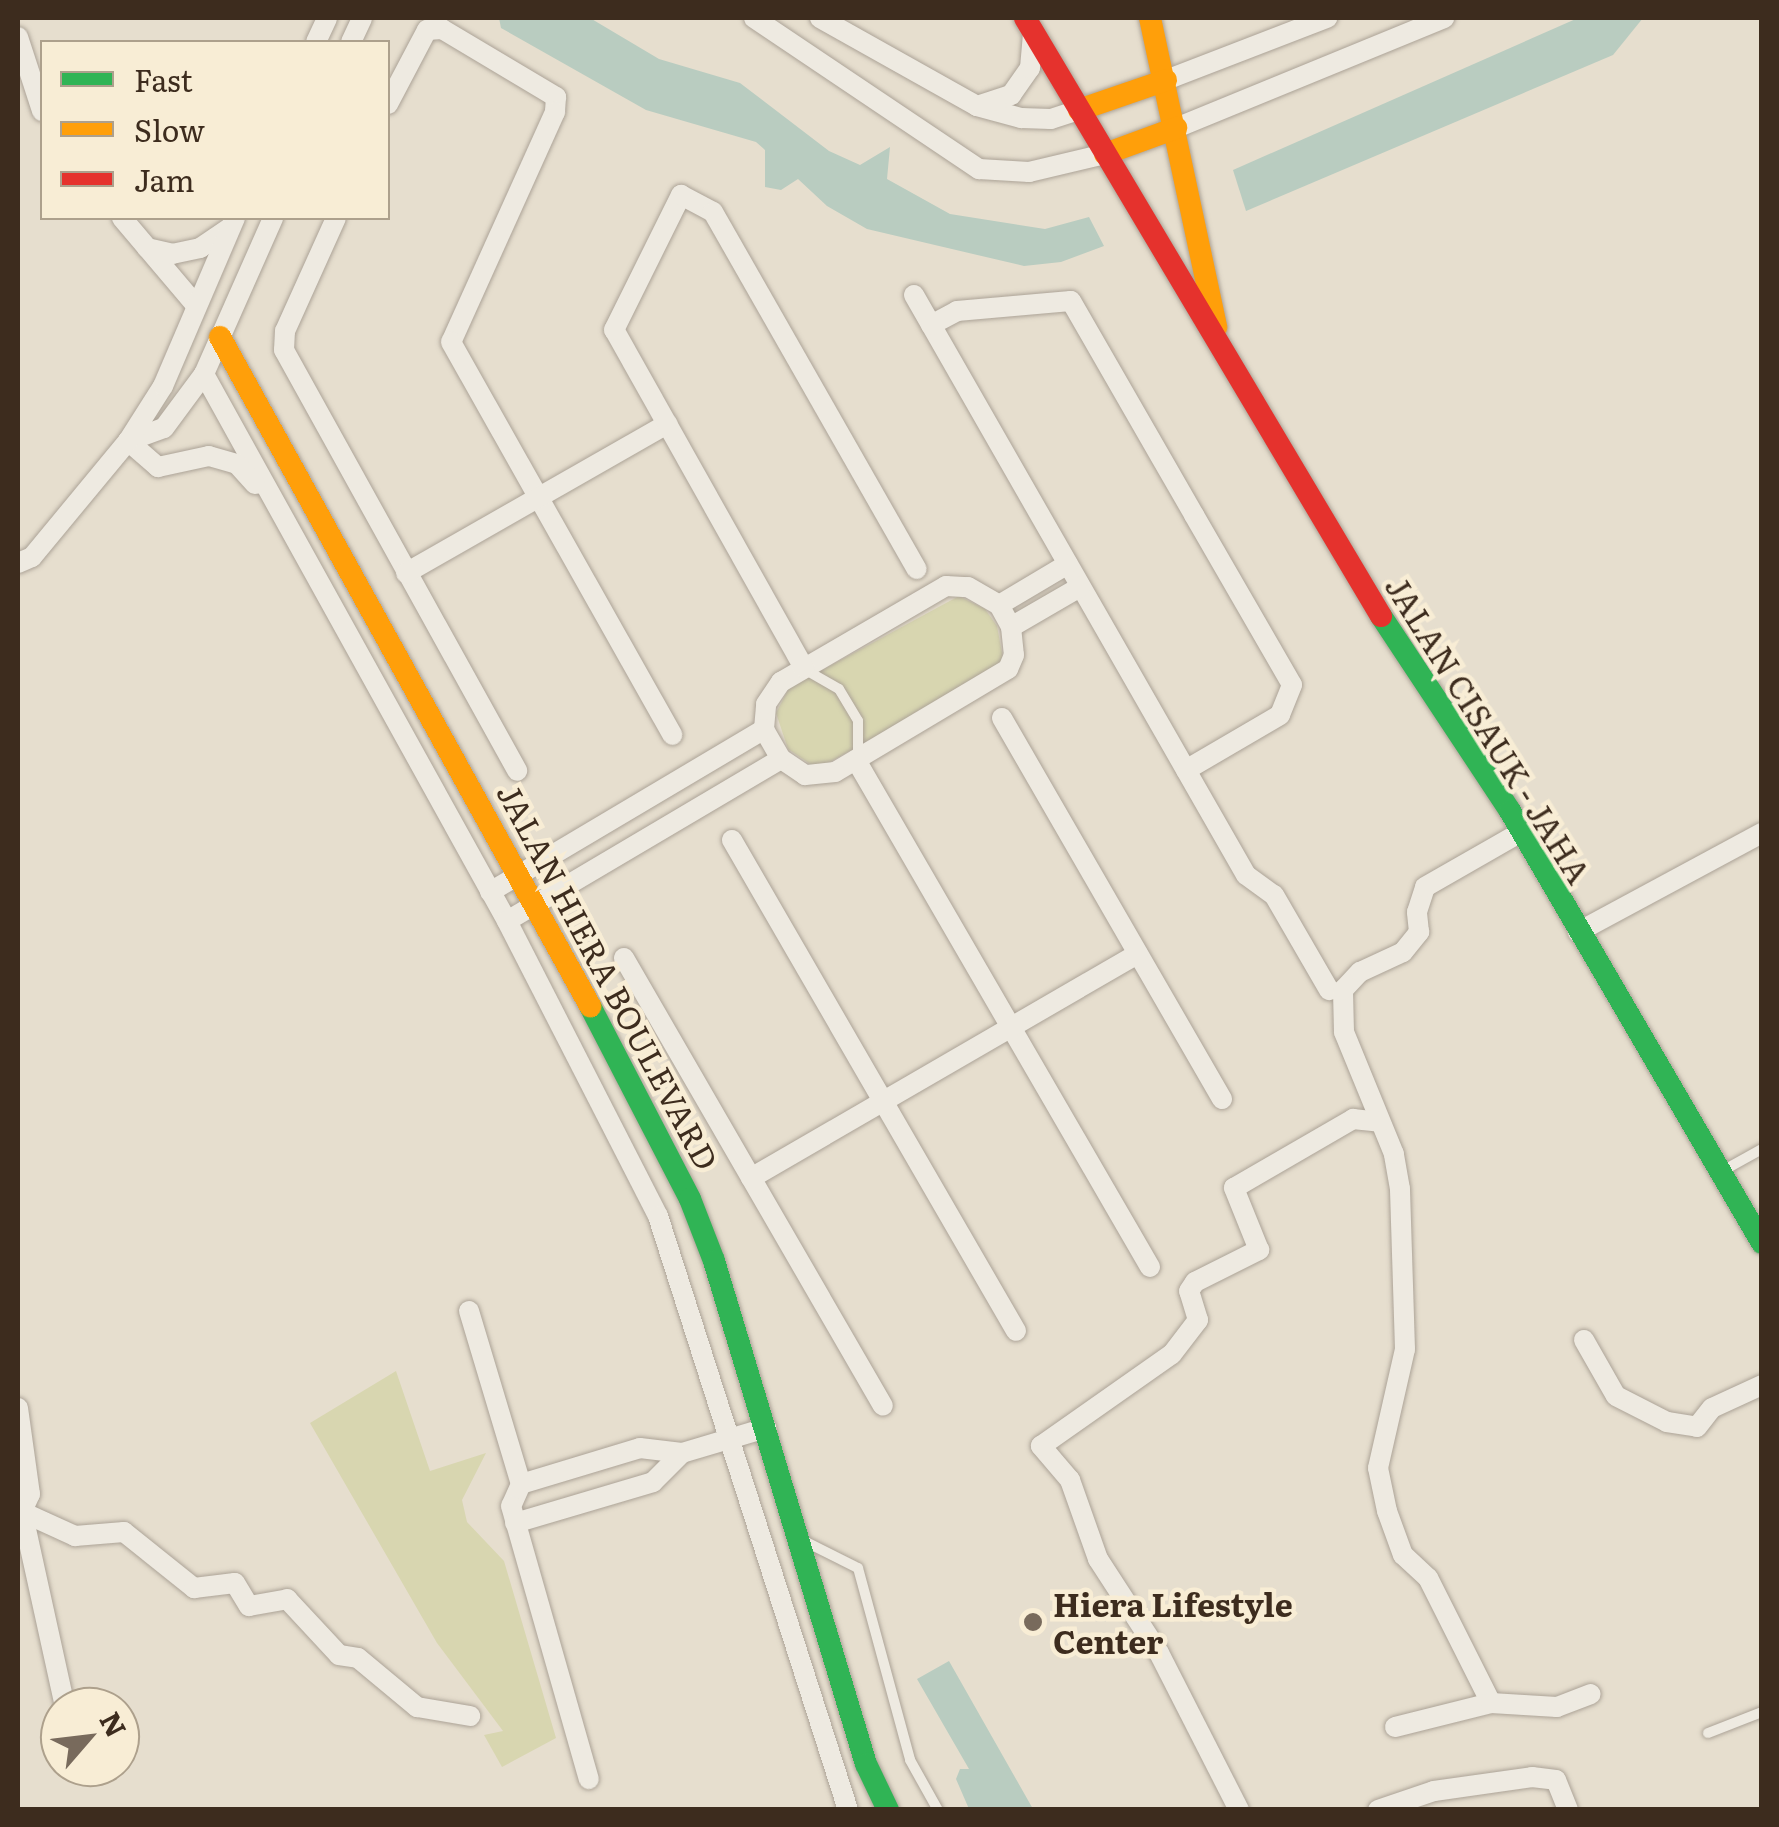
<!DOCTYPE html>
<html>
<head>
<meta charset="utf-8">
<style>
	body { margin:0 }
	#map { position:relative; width:1779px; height:1827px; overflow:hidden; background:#e6dece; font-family:Literata,serif }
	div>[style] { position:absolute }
	.green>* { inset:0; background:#d8d6b0 }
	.water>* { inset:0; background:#b9ccc0 }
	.roads { filter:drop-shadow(0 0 2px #aca397) drop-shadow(0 0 2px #aca397) }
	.lane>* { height:10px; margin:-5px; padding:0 5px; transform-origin:5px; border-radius:5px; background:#eeeae1 }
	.street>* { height:20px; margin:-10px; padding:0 10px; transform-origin:10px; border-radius:10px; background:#eeeae1 }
	.fast>* { height:22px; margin:-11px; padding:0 11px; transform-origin:11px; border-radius:11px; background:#30b455 }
	.slow>* { height:22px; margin:-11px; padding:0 11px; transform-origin:11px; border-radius:11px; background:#ff9f0a }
	.jam>* { height:22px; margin:-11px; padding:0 11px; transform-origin:11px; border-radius:11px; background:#e5322d }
	.dots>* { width:28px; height:28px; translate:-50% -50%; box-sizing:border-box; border:5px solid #f8edd5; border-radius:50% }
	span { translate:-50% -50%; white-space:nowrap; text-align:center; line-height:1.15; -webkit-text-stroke:9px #f8edd5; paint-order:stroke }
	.street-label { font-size:32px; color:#3d2c1e }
	.poi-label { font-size:32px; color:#3d2c1e; font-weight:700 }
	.left { translate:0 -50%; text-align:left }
	.frame { position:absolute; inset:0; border:20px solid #3d2c1e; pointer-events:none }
	.legend { position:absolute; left:40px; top:40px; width:350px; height:180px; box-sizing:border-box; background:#f8edd5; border:2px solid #ada08c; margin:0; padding:12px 18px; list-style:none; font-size:30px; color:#3d2c1e }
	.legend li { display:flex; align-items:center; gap:20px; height:50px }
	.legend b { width:50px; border:2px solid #ada08c }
	.north { position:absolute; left:40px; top:1687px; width:100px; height:100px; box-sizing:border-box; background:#f8edd5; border:2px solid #ada08c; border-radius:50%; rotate:62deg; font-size:28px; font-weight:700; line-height:40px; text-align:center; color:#3d2c1e }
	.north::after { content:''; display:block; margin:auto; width:35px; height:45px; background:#786a5c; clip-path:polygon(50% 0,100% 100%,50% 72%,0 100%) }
</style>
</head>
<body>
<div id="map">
	<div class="green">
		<i style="clip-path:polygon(959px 596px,985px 609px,997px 626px,1003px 658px,991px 673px,826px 764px,813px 766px,788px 749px,776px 713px,789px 688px)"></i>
		<i style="clip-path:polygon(396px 1371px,430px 1471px,486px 1453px,462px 1500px,467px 1522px,504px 1561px,556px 1738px,502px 1767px,484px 1735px,503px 1731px,437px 1643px,310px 1423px)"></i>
	</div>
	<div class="water">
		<i style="clip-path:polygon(499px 18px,590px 18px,659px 59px,740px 83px,829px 151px,860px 165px,890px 147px,887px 179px,950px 214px,1045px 229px,1089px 217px,1104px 246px,1061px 262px,1024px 266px,867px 229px,827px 206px,798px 179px,781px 190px,765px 187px,765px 150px,756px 142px,646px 110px,501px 28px)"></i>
		<i style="clip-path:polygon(1578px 18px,1643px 18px,1613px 55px,1246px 211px,1233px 170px)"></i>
		<i style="clip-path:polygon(949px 1661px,1033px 1809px,969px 1809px,956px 1779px,960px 1769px,969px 1769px,917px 1679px)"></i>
	</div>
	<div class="roads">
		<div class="lane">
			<i style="left:804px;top:669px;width:40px;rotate:29.7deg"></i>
			<i style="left:839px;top:689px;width:37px;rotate:59deg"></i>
			<i style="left:858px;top:721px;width:34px;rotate:90deg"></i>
			<i style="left:1726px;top:1169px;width:41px;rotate:-29.1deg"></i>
			<i style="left:806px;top:1542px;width:58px;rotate:26.6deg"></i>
			<i style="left:858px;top:1568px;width:199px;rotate:74.8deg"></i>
			<i style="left:910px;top:1760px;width:57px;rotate:60.8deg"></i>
			<i style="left:1708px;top:1733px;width:58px;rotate:-21.3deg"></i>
		</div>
		<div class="street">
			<i style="left:754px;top:18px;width:271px;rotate:33.9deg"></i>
			<i style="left:979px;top:169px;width:50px;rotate:3.4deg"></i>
			<i style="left:1029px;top:172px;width:78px;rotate:-13.3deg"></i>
			<i style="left:820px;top:18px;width:180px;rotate:29.3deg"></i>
			<i style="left:977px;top:106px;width:46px;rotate:15.3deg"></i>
			<i style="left:1021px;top:118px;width:30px;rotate:2deg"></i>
			<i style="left:1051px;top:119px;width:29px;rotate:-18deg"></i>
			<i style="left:18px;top:37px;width:78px;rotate:72deg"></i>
			<i style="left:316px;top:42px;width:26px;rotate:-65deg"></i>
			<i style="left:351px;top:42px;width:26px;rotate:-65deg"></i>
			<i style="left:1166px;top:80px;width:173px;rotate:-21.1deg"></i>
			<i style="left:388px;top:104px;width:84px;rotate:-62.2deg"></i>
			<i style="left:427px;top:30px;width:15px;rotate:-4deg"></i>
			<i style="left:442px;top:29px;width:133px;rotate:30.8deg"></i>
			<i style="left:556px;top:97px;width:15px;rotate:94deg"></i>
			<i style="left:555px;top:112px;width:252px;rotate:114.3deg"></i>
			<i style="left:451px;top:342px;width:451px;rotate:60.6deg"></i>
			<i style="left:977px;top:106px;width:36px;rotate:-18deg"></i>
			<i style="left:1011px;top:95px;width:33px;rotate:-55deg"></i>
			<i style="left:1030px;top:68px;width:35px;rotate:-85deg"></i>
			<i style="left:1176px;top:128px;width:290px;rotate:-22.3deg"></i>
			<i style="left:122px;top:218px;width:113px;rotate:49.7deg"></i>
			<i style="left:336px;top:218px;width:124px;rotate:114.3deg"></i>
			<i style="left:285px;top:331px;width:19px;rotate:93deg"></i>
			<i style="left:284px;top:350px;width:481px;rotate:61deg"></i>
			<i style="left:147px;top:248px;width:26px;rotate:13deg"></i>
			<i style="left:172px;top:254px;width:29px;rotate:-12deg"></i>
			<i style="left:200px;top:248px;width:36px;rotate:-34deg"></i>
			<i style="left:914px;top:295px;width:668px;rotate:60.21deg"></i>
			<i style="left:1246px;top:875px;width:34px;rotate:36deg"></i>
			<i style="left:1274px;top:895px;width:110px;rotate:59.9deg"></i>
			<i style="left:931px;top:325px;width:30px;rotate:-28deg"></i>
			<i style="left:957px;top:311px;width:114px;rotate:-5deg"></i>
			<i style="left:1071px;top:301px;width:247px;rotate:60.1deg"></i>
			<i style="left:1194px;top:515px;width:196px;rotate:60deg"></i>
			<i style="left:1292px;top:685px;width:32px;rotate:112deg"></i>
			<i style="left:1280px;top:715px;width:109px;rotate:149.7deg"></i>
			<i style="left:204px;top:374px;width:625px;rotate:61.02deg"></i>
			<i style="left:507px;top:921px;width:331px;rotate:62.9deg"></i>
			<i style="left:658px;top:1216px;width:624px;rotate:72.26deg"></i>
			<i style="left:128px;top:441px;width:38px;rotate:-20deg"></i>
			<i style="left:164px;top:428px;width:67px;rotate:-53.5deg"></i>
			<i style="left:204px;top:374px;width:171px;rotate:-66.1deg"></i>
			<i style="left:128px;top:441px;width:40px;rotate:41deg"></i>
			<i style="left:158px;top:467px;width:52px;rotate:-12.2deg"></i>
			<i style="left:209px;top:456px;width:29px;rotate:16deg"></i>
			<i style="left:237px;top:464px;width:27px;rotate:48deg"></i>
			<i style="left:18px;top:563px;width:15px;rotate:-23deg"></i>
			<i style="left:32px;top:557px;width:151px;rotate:-50.4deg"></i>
			<i style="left:128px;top:441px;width:65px;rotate:-57.5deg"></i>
			<i style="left:163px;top:386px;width:183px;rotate:-66.8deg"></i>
			<i style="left:406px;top:573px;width:301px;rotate:-29.7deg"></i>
			<i style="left:946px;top:586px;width:22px;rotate:3deg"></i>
			<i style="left:968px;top:587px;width:36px;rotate:30deg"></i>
			<i style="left:999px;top:605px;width:25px;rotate:61deg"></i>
			<i style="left:1011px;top:627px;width:28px;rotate:84deg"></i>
			<i style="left:1014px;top:655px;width:15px;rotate:113deg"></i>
			<i style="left:1008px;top:669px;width:201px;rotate:149.2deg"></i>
			<i style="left:835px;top:772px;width:30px;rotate:174deg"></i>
			<i style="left:805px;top:775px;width:29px;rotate:-146deg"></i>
			<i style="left:781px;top:759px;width:34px;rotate:-120deg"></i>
			<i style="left:764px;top:729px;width:25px;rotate:-85deg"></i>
			<i style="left:766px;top:704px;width:27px;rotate:-56deg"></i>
			<i style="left:781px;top:682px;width:191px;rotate:-30.2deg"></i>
			<i style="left:999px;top:605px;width:80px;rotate:-30.7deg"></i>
			<i style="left:1011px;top:627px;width:80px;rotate:-30.1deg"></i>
			<i style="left:804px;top:668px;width:388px;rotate:-119.3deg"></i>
			<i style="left:614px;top:330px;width:151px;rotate:-63.6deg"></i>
			<i style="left:681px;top:195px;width:36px;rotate:28deg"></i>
			<i style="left:713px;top:212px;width:411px;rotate:60.3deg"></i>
			<i style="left:1002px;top:718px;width:440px;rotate:60deg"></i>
			<i style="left:856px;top:760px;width:586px;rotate:59.89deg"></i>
			<i style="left:732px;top:840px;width:567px;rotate:59.95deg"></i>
			<i style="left:490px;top:892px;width:319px;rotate:-30.7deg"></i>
			<i style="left:507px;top:921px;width:318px;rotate:-30.6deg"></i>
			<i style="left:1578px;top:932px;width:209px;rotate:-28.3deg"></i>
			<i style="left:624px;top:958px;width:517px;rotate:59.97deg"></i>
			<i style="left:751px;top:1178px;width:447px;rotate:-30.1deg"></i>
			<i style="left:469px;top:1311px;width:181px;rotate:73.3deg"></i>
			<i style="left:521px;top:1484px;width:24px;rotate:114deg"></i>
			<i style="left:511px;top:1506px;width:284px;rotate:74.1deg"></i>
			<i style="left:1584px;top:1340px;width:64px;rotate:60.3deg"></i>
			<i style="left:1616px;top:1396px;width:57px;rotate:27deg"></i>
			<i style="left:1667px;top:1422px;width:30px;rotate:9deg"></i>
			<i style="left:1697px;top:1427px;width:24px;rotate:-52deg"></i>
			<i style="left:1712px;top:1408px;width:55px;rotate:-24.7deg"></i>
			<i style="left:18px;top:1408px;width:87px;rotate:82.1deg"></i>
			<i style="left:30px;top:1494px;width:19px;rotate:115deg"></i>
			<i style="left:22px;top:1511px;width:201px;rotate:77.6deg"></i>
			<i style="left:521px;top:1484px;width:124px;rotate:-16.8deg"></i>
			<i style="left:640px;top:1448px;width:42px;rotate:6.8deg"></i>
			<i style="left:682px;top:1453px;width:88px;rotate:-16.6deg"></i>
			<i style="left:18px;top:1510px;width:63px;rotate:24.5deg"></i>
			<i style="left:75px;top:1536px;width:49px;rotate:-4.7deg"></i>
			<i style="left:124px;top:1532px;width:90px;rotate:38.7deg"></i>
			<i style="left:194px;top:1588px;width:41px;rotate:-7deg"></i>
			<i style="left:235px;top:1583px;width:27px;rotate:59deg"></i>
			<i style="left:249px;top:1606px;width:39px;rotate:-10deg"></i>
			<i style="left:287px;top:1599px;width:76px;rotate:47.1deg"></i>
			<i style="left:339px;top:1655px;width:19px;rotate:9deg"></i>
			<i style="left:358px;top:1658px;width:77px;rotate:39.7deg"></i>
			<i style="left:417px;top:1707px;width:54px;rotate:9.6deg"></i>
			<i style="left:515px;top:1523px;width:144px;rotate:-16.5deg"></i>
			<i style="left:653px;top:1482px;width:41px;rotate:-45deg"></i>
			<i style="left:1491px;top:1703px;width:140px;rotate:-116.7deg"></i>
			<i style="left:1428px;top:1578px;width:34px;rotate:-137deg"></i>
			<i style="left:1403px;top:1555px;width:47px;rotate:-110deg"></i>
			<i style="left:1387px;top:1511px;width:44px;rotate:-101.8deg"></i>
			<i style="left:1378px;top:1468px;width:122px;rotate:-77.2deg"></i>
			<i style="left:1405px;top:1349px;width:160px;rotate:-91.8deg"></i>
			<i style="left:1400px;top:1189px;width:36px;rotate:-100deg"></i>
			<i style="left:1394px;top:1154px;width:132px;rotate:-112.3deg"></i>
			<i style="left:1344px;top:1032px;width:42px;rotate:-91.4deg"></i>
			<i style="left:1343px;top:990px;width:25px;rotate:-47deg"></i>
			<i style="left:1360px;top:972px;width:47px;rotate:-24.9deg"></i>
			<i style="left:1403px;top:952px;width:26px;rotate:-51deg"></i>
			<i style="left:1419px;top:932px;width:20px;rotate:-96deg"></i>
			<i style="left:1417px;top:912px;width:26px;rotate:-72deg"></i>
			<i style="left:1425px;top:887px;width:111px;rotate:-29.8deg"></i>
			<i style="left:1395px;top:1727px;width:99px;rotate:-14deg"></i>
			<i style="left:1491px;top:1703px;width:66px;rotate:3.5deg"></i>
			<i style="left:1557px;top:1707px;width:36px;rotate:-21deg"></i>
			<i style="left:1239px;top:1810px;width:176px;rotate:-117deg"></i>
			<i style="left:1159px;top:1653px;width:112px;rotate:-123deg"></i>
			<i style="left:1098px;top:1559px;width:84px;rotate:-109.5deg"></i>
			<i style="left:1070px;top:1480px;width:45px;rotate:-130.5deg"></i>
			<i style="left:1041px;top:1446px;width:160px;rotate:-35.1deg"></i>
			<i style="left:1172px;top:1354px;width:43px;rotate:-52.6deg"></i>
			<i style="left:1198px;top:1320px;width:30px;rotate:-107deg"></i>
			<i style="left:1189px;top:1291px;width:11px;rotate:-56deg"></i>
			<i style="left:1195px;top:1282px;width:72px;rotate:-26.6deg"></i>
			<i style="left:1259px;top:1250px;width:67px;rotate:-112deg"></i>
			<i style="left:1234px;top:1188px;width:138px;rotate:-30.1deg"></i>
			<i style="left:1353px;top:1119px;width:27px;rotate:6deg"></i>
			<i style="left:1378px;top:1810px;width:59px;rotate:-18.7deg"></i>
			<i style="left:1434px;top:1791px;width:99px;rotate:-8.1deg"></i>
			<i style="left:1532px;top:1777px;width:24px;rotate:7deg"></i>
			<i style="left:1556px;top:1780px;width:32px;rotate:68deg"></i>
		</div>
		<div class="fast">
			<i style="left:1381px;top:616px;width:234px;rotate:56.5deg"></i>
			<i style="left:1510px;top:811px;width:500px;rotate:59.74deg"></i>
			<i style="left:590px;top:1006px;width:217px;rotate:62.6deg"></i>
			<i style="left:690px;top:1199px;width:66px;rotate:68.8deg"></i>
			<i style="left:714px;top:1261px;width:525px;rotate:73.19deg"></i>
			<i style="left:866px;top:1764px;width:51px;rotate:64.4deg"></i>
		</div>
		<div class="slow">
			<i style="left:1150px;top:18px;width:316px;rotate:77.9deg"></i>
			<i style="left:1079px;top:110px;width:92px;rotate:-19deg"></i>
			<i style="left:1105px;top:154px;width:76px;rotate:-20.1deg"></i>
			<i style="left:220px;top:337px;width:765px;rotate:61.05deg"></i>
		</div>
		<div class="jam">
			<i style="left:1025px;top:18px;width:696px;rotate:59.23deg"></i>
		</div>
	</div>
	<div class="dots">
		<i style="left:1033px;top:1622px;background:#786a5c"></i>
	</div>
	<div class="street-label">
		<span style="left:1489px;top:729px;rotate:58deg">JALAN CISAUK - JAHA</span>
		<span style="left:609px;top:976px;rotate:62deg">JALAN HIERA BOULEVARD</span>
	</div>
	<div class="poi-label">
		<span class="left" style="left:1053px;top:1622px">Hiera Lifestyle<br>Center</span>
	</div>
	<div class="frame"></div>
	<ul class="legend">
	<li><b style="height:12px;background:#30b455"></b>Fast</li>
	<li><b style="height:12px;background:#ff9f0a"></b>Slow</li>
	<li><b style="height:12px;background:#e5322d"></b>Jam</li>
	</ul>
	<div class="north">N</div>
</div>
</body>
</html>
